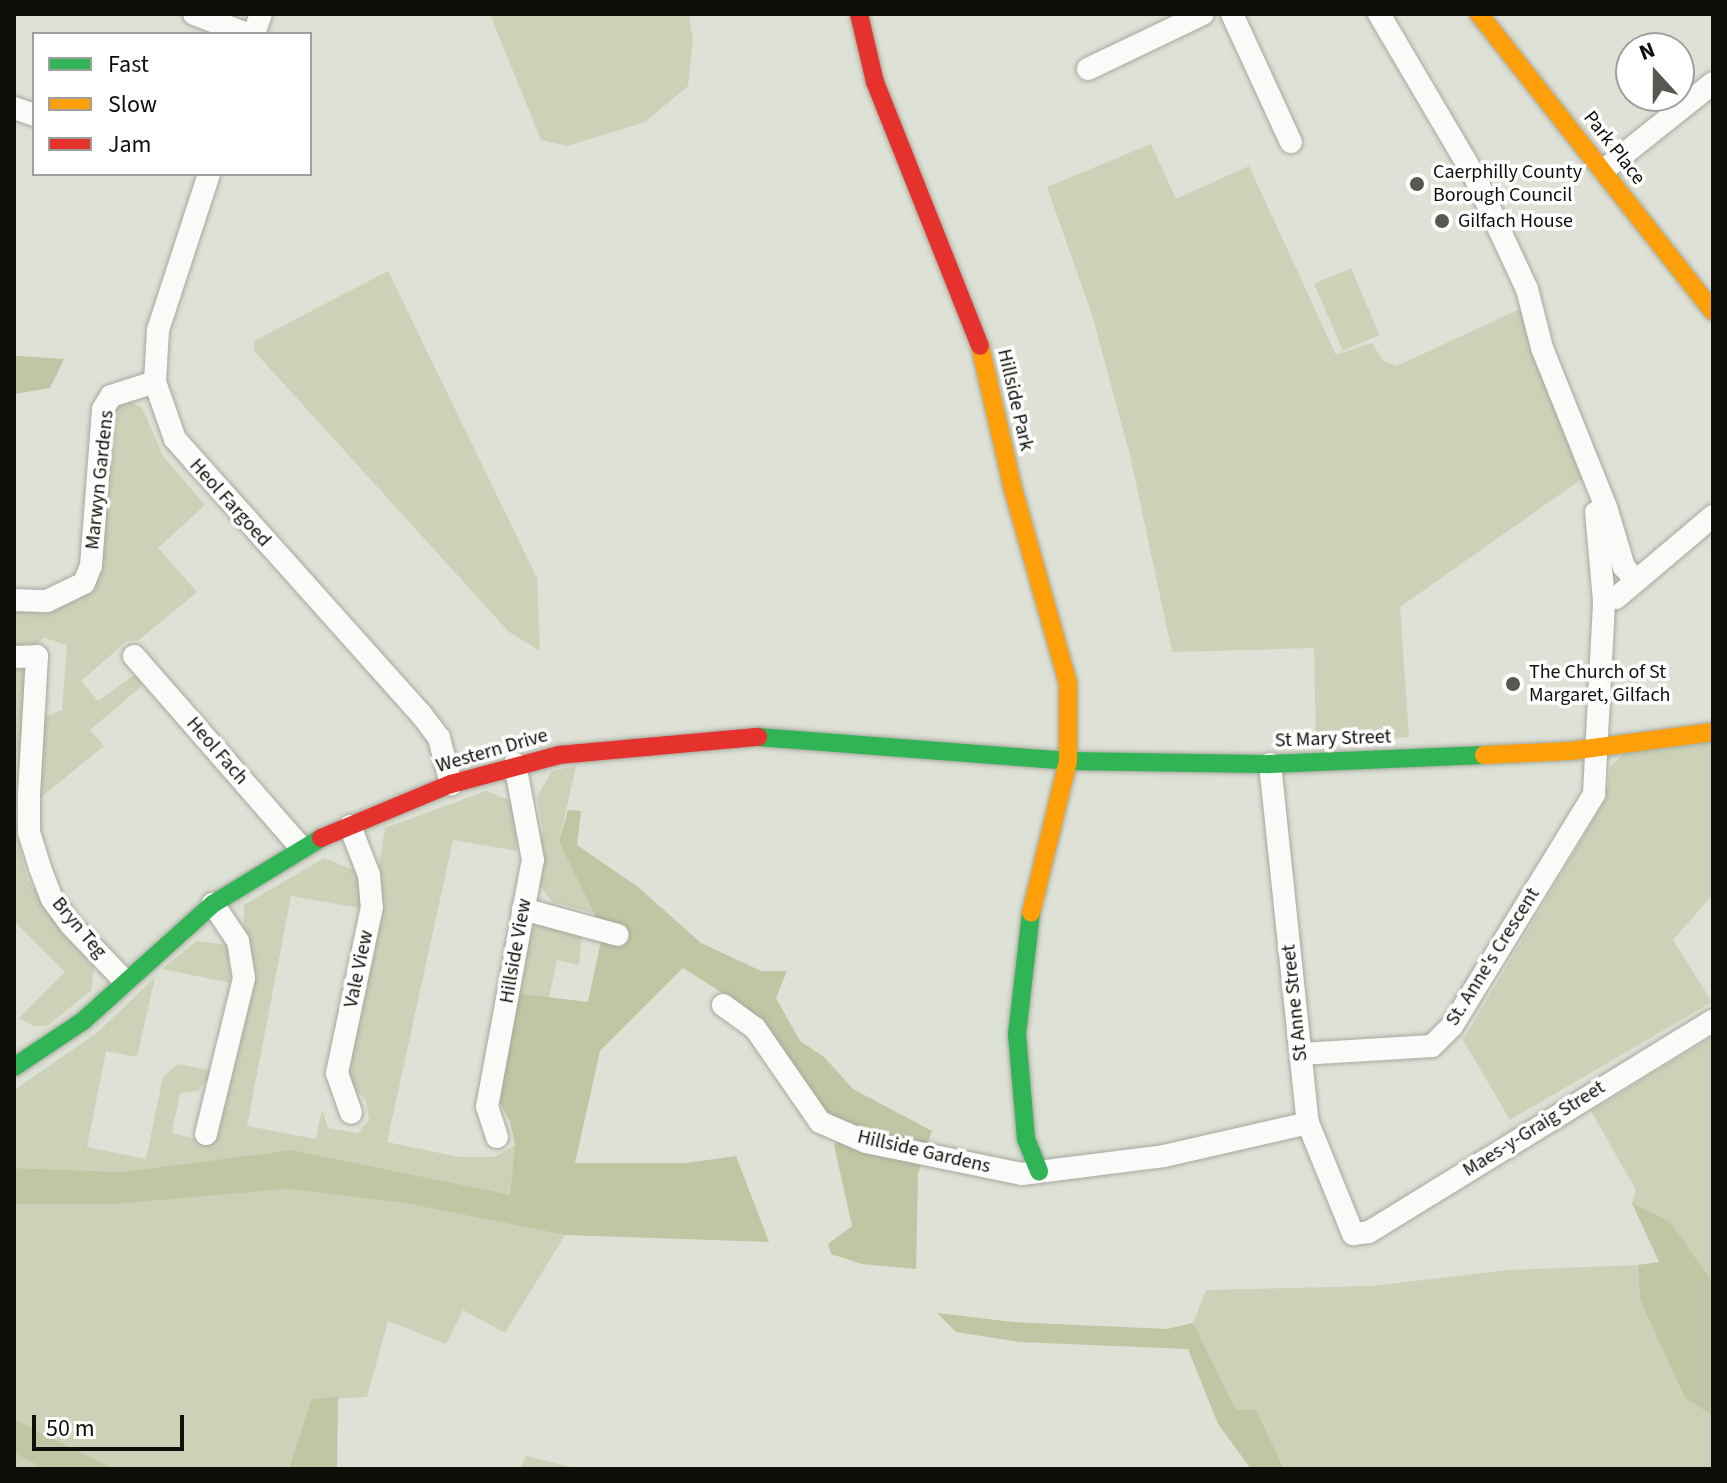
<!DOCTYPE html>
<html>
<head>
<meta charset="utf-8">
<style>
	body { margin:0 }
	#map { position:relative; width:1727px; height:1483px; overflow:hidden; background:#dee1d5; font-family:"Source Sans 3",sans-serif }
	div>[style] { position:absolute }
	.green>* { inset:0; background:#cbd2b7; transform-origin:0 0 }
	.forest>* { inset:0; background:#bec6a3 }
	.roads { filter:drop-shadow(0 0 2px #a6a89f) drop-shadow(0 0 2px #a6a89f) }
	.street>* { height:22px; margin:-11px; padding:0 11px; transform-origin:11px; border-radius:11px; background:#fafaf9 }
	.fast>* { height:18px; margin:-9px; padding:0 9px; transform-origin:9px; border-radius:9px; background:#30b455 }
	.slow>* { height:18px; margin:-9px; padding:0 9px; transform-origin:9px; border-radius:9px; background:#ff9f0a }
	.jam>* { height:18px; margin:-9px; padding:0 9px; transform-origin:9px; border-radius:9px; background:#e5322d }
	.dots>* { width:22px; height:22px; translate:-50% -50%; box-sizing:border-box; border:4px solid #fff; border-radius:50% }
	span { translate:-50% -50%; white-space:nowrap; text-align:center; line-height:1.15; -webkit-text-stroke:7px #fff; paint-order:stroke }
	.street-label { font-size:20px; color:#0e0f08 }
	.poi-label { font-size:20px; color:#0e0f08 }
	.left { translate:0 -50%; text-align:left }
	.frame { position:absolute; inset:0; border:16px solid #0e0f08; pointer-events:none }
	.legend { position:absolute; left:32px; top:32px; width:280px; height:144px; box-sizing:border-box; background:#fff; border:2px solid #9f9f9c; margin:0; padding:10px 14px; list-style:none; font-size:24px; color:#0e0f08 }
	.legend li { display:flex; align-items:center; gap:16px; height:40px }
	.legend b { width:40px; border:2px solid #9f9f9c }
	.north { position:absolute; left:1615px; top:32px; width:80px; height:80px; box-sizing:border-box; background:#fff; border:2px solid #9f9f9c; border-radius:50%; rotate:339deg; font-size:22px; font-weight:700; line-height:32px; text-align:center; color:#0e0f08 }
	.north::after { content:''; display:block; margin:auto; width:28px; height:36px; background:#575850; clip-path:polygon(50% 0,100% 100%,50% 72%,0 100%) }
	.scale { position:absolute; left:32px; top:1415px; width:152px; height:36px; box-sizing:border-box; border:4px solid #0e0f08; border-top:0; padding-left:10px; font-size:24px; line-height:28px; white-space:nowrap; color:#0e0f08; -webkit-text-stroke:6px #fff; paint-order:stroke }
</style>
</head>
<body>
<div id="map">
	<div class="green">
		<i style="clip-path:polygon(490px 14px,689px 14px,693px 40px,688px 86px,645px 122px,567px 146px,541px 140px)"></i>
		<i style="clip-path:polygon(1151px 144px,1176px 199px,1249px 166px,1336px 355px,1372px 343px,1383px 361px,1397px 366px,1520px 309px,1586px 476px,1400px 607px,1409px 737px,1316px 742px,1314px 648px,1172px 652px,1130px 455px,1092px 315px,1047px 187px)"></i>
		<i style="left:1351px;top:268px;width:73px;height:40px;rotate:67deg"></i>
		<i style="clip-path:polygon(388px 271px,537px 578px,540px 651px,509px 632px,254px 351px,254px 341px)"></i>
		<i style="clip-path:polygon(127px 401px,142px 407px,163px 456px,205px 505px,158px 548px,197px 592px,139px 640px,127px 641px,81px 681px,98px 701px,134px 675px,143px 685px,90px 730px,104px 746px,35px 802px,44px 717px,62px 710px,67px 645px,44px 638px,33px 646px,14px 646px,14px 616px,21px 606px,54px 608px,78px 600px,93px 575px,107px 411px)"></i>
		<i style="clip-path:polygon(23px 663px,27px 672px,16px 815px,20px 849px,28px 881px,94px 968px,91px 991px,47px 1026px,33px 1026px,19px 1018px,65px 972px,14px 921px,14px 664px)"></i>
		<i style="clip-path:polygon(1713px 740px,1713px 894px,1673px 940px,1712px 1002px,1510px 1120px,1463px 1040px,1605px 800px,1611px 766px,1628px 749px)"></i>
		<i style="clip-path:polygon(576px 766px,559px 842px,594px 913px,552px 902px,535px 879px,543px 831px,537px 797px,552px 771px)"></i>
		<i style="clip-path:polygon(486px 791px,514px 802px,517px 851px,453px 840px,387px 1142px,459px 1157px,495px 1157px,515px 1145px,510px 1196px,292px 1150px,121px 1172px,14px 1168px,14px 1090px,97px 1033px,155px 977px,137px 1057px,106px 1051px,87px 1147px,146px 1159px,163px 1077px,178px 1064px,214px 1071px,198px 1091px,180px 1093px,172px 1133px,212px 1143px,252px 974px,243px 933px,244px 905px,324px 858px,354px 870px,361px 887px,360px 908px,291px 896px,247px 1126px,316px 1139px,322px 1109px,328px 1128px,358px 1133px,369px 1120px,366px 1101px,349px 1081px,347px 1068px,385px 828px)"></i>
		<i style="clip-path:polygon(551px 923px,582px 933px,579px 965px,557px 960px,549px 998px,513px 993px,524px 937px,537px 925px)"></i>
		<i style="clip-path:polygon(197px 941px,227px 945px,231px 983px,162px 969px)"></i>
		<i style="clip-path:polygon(1713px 1036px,1713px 1282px,1669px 1221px,1632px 1203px,1636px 1190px,1591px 1111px)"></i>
		<i style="clip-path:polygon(287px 1189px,404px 1203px,565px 1235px,505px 1333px,463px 1310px,446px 1344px,388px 1321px,367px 1397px,311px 1400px,289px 1469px,114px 1469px,14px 1419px,14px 1204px,117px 1204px)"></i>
		<i style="clip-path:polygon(1638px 1265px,1640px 1300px,1685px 1398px,1713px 1416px,1713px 1469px,1284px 1469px,1256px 1411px,1236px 1411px,1193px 1323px,1206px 1290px,1372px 1286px,1508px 1270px)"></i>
		<i style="clip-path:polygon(14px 1453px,45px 1469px,14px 1469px)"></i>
		<i style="clip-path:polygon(526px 1456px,579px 1469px,520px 1469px)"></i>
	</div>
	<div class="forest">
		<i style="clip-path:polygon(14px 357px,20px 356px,64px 359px,50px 388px,14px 394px)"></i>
		<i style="clip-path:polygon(568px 810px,581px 811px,577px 845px,638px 887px,701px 943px,761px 971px,787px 971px,776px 998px,800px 1041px,824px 1057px,853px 1089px,932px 1131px,918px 1173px,916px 1269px,862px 1264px,831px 1254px,828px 1244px,852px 1226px,834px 1145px,852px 1126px,822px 1113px,743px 1006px,683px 968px,600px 1051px,575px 1163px,686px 1163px,736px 1156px,769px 1242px,565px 1235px,404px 1203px,287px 1189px,117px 1204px,14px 1204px,14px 1168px,121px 1172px,292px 1150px,510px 1195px,515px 1145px,510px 1121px,494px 1093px,513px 993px,588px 1002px,601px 941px,594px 913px,559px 842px)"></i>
		<i style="clip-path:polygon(1632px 1203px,1669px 1221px,1713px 1282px,1713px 1416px,1685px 1398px,1640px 1300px,1638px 1265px,1659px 1262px)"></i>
		<i style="clip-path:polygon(937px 1313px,1013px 1322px,1167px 1329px,1193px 1323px,1236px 1410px,1256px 1410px,1284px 1469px,1251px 1469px,1218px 1424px,1188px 1349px,1019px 1342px,956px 1332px)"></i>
		<i style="clip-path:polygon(338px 1396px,337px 1469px,289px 1469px,311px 1400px)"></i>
		<i style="clip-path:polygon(14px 1419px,114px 1469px,45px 1469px,14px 1453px)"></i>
	</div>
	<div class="roads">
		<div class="street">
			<i style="left:194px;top:14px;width:57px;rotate:20.7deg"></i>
			<i style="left:1232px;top:14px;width:141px;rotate:65.3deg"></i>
			<i style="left:1379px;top:14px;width:187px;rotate:59.5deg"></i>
			<i style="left:1474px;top:175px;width:126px;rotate:65.1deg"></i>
			<i style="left:1527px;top:289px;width:61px;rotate:75.7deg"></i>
			<i style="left:1542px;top:348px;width:171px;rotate:68.1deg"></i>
			<i style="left:1606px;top:507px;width:63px;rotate:73.3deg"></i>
			<i style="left:1624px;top:567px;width:15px;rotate:48deg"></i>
			<i style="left:254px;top:34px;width:21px;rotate:-71deg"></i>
			<i style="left:1088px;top:69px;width:127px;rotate:-25.6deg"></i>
			<i style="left:14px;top:108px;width:21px;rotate:19deg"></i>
			<i style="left:1604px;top:170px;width:139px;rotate:-38.6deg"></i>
			<i style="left:209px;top:174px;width:164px;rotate:108.1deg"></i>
			<i style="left:158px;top:330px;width:52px;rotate:93.3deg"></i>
			<i style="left:155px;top:382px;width:60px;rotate:70.7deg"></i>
			<i style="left:175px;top:439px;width:369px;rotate:48.2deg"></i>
			<i style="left:421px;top:714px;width:30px;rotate:53deg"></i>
			<i style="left:439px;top:738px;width:48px;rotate:75.4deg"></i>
			<i style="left:1616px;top:598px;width:127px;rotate:-40.2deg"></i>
			<i style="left:14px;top:600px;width:33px;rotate:2deg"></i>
			<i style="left:47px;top:601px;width:41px;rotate:-25.9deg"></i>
			<i style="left:84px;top:583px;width:18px;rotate:-68deg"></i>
			<i style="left:91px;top:566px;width:157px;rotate:-85.6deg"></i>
			<i style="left:103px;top:409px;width:15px;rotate:-58deg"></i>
			<i style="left:111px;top:396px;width:46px;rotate:-17.7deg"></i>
			<i style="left:134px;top:656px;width:252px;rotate:48.9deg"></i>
			<i style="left:14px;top:657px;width:23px;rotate:-2deg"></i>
			<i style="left:37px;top:656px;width:139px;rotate:93.3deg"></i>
			<i style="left:29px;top:795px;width:37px;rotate:90deg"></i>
			<i style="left:29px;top:832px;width:38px;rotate:73deg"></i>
			<i style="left:40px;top:868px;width:33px;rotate:69deg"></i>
			<i style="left:52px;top:899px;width:32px;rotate:54deg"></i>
			<i style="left:71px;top:925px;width:76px;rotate:46.1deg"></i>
			<i style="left:1270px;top:764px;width:361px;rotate:84deg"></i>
			<i style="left:1308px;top:1123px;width:120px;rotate:67.9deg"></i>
			<i style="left:1353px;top:1234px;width:16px;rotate:-7deg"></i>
			<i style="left:1369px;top:1232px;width:404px;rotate:-31.6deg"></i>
			<i style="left:350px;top:826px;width:53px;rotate:68.8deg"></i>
			<i style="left:369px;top:875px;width:32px;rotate:85deg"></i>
			<i style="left:372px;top:907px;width:170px;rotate:101.9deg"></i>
			<i style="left:337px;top:1073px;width:42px;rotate:70.7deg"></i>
			<i style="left:523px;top:909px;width:98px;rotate:15.3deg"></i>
			<i style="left:723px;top:1005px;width:39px;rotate:36deg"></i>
			<i style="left:755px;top:1028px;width:114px;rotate:55.3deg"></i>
			<i style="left:820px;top:1122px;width:50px;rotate:23.5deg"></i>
			<i style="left:866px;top:1142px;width:159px;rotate:11.6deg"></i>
			<i style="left:1022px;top:1174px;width:143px;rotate:-7.2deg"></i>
			<i style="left:1164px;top:1156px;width:148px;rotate:-12.9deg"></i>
			<i style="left:1301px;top:1054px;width:131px;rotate:-3.5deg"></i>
			<i style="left:1432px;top:1046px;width:28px;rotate:-45deg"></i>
			<i style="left:1452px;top:1026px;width:272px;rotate:-58.5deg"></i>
			<i style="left:1594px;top:794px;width:193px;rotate:-87deg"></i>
			<i style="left:1604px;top:601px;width:89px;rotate:-95.1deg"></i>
			<i style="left:206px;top:1134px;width:161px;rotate:-76.3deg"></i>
			<i style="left:244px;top:978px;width:37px;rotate:-99deg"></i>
			<i style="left:238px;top:941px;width:45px;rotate:-124deg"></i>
			<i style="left:497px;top:1137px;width:32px;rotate:-108deg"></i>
			<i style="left:487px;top:1107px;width:251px;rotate:-79.5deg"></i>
			<i style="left:533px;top:860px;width:98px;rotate:-100.6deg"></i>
		</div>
		<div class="fast">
			<i style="left:758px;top:737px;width:311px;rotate:4.4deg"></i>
			<i style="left:1068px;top:761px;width:202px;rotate:0.9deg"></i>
			<i style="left:1270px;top:764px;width:214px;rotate:-2.4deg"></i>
			<i style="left:1031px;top:913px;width:122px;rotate:96.6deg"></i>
			<i style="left:1017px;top:1034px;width:105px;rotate:85.1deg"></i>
			<i style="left:1026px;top:1139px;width:35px;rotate:68deg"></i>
			<i style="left:14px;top:1067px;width:83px;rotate:-33.7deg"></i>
			<i style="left:83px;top:1021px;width:175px;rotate:-42deg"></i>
			<i style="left:213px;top:904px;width:127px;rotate:-31.4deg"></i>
		</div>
		<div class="slow">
			<i style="left:1479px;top:14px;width:378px;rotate:51.8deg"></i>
			<i style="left:980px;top:346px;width:147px;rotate:77deg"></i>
			<i style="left:1013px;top:489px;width:202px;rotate:74.2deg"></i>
			<i style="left:1068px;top:683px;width:78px;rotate:90deg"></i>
			<i style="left:1068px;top:761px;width:156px;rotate:103.7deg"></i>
			<i style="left:1484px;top:755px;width:86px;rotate:-2.7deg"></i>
			<i style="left:1570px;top:751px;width:144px;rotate:-7.6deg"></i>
		</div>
		<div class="jam">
			<i style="left:859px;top:14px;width:70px;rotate:76.8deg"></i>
			<i style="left:875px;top:82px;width:284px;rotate:68.3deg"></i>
			<i style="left:321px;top:838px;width:141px;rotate:-22.6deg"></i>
			<i style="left:451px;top:784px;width:112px;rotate:-15deg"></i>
			<i style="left:559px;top:755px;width:200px;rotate:-5.2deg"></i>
		</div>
	</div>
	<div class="dots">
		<i style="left:1417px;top:184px;background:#575850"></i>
		<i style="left:1442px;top:221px;background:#575850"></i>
		<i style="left:1513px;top:684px;background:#575850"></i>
	</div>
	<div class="street-label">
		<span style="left:1614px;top:148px;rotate:52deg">Park Place</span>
		<span style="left:1015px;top:400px;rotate:77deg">Hillside Park</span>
		<span style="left:100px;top:480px;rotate:-84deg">Marwyn Gardens</span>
		<span style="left:230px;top:503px;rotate:48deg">Heol Fargoed</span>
		<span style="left:1333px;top:739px;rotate:-2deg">St Mary Street</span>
		<span style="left:217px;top:751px;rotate:49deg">Heol Fach</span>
		<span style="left:492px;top:751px;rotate:-16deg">Western Drive</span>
		<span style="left:79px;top:928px;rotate:50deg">Bryn Teg</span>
		<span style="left:516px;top:951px;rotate:-80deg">Hillside View</span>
		<span style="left:1493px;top:957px;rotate:-58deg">St. Anne's Crescent</span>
		<span style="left:359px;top:969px;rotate:-78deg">Vale View</span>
		<span style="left:1295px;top:1003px;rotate:-96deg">St Anne Street</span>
		<span style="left:1534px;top:1129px;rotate:-32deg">Maes-y-Graig Street</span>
		<span style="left:924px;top:1152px;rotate:13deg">Hillside Gardens</span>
	</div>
	<div class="poi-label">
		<span class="left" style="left:1433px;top:184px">Caerphilly County<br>Borough Council</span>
		<span class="left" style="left:1458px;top:221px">Gilfach House</span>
		<span class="left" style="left:1529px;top:684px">The Church of St<br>Margaret, Gilfach</span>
	</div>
	<div class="frame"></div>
	<ul class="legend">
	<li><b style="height:10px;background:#30b455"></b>Fast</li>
	<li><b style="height:10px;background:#ff9f0a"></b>Slow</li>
	<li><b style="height:10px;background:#e5322d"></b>Jam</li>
	</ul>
	<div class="north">N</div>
	<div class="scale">50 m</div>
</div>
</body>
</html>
